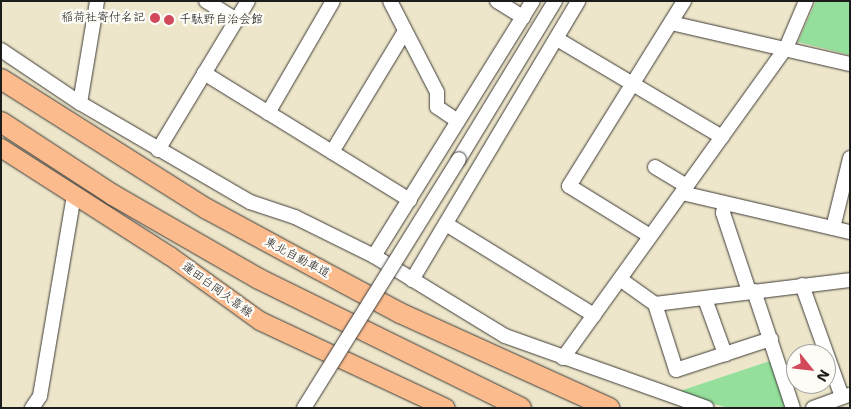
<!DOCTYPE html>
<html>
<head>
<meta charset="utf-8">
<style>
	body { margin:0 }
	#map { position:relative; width:851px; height:409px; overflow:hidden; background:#eee6ca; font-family:"Shantell Sans","Klee One",sans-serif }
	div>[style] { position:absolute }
	.green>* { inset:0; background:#94df9b }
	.roads { filter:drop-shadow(0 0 1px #3c3a36) drop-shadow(0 0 1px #3c3a36) }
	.minor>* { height:14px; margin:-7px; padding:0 7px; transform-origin:7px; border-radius:7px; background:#fff }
	.major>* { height:18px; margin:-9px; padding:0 9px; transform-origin:9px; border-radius:9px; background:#fbbb8d }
	.highway>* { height:20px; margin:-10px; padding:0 10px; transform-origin:10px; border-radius:10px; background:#fbbb8d }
	.bridges { filter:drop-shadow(0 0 1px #3c3a36) drop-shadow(0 0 1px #3c3a36) }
	.minor-bridge>* { height:14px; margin:-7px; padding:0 7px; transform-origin:7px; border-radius:7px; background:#fff }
	.dots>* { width:14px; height:14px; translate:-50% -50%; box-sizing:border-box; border:2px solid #fdfcf7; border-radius:50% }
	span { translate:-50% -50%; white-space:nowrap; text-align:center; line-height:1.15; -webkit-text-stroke:4.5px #fdfcf7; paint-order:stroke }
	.poi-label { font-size:12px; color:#1c1c1c }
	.right { translate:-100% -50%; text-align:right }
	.left { translate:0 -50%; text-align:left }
	.street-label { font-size:12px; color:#1c1c1c }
	.frame { position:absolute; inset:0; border:2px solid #1c1c1c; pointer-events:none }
	.north { position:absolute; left:786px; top:344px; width:50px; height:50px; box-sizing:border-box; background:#fdfcf7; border:1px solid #a3a29f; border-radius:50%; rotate:119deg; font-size:14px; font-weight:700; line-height:20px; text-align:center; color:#1c1c1c }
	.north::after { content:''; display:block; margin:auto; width:18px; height:22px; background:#d1495b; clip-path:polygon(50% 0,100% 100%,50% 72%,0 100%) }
</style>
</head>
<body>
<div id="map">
	<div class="green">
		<i style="clip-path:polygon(816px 1px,850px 1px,850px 55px,798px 42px)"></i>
		<i style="clip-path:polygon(773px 360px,789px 408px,729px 408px,681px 395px,680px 391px)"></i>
	</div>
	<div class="roads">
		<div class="minor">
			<i style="left:206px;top:1px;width:36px;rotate:32deg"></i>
			<i style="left:390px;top:1px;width:102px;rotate:62.7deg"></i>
			<i style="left:437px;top:92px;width:15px;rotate:90deg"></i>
			<i style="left:437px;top:107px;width:25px;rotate:34deg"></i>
			<i style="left:497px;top:1px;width:31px;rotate:32deg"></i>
			<i style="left:671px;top:23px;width:184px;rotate:12.9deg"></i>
			<i style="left:557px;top:39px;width:192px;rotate:30.7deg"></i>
			<i style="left:1px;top:50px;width:95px;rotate:33.9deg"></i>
			<i style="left:80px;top:103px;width:197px;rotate:30.2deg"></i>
			<i style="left:250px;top:202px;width:47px;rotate:18.4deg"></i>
			<i style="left:295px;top:217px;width:88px;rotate:26.3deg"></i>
			<i style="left:374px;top:256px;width:153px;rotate:31.4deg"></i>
			<i style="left:505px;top:336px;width:214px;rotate:19.6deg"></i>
			<i style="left:204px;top:73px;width:242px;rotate:31.7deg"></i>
			<i style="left:80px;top:103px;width:103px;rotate:-80.5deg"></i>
			<i style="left:268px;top:113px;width:129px;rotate:-59.9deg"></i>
			<i style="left:158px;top:150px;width:174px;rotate:-58.9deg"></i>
			<i style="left:332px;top:152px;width:141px;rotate:-58.9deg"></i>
			<i style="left:459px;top:159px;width:185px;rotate:-58.7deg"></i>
			<i style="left:655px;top:167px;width:37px;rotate:31deg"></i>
			<i style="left:682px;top:193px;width:172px;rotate:13.1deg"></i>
			<i style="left:725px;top:204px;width:9px;rotate:103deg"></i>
			<i style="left:723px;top:213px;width:82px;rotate:71.6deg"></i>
			<i style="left:446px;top:224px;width:174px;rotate:31.6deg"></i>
			<i style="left:833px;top:228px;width:72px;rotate:-76.3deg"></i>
			<i style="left:650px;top:236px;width:95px;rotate:-148.3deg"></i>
			<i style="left:569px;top:186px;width:218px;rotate:-58.1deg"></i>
			<i style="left:374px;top:256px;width:301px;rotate:-58.1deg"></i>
			<i style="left:620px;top:279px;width:43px;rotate:35.5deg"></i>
			<i style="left:655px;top:304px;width:196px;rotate:-7deg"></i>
			<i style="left:412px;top:280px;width:325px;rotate:-59.2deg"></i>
			<i style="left:802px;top:285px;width:119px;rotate:70.3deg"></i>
			<i style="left:754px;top:291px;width:123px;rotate:71.6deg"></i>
			<i style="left:705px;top:299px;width:59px;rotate:70deg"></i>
			<i style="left:655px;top:304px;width:69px;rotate:72.3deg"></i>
			<i style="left:676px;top:370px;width:100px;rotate:-18.1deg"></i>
			<i style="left:563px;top:358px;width:382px;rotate:-54.3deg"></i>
			<i style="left:786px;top:48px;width:51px;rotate:-66.9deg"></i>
			<i style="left:32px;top:408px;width:14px;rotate:-56deg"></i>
			<i style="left:40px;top:396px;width:203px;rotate:-80.4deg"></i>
			<i style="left:813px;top:408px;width:38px;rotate:-20deg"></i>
		</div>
		<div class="major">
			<i style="left:1px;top:148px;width:201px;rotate:32.6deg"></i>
			<i style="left:170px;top:256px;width:111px;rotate:35.8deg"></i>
			<i style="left:260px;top:321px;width:205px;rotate:25.1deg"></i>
		</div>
		<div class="highway">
			<i style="left:1px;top:79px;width:244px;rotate:32.3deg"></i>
			<i style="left:207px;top:209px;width:126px;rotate:28.4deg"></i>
			<i style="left:318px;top:269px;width:93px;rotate:28.2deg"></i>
			<i style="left:400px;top:313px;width:230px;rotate:24.4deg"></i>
			<i style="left:1px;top:122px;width:134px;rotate:33.1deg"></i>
			<i style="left:113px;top:195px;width:168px;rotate:29.9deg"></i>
			<i style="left:259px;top:279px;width:292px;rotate:26.2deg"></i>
		</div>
	</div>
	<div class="bridges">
		<div class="minor-bridge">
			<i style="left:304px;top:408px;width:293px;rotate:-58.1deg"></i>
		</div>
	</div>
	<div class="dots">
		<i style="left:155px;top:18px;background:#d1495b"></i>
		<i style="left:169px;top:20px;background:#d1495b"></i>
	</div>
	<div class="poi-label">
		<span class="right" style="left:145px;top:18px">稲荷社寄付名記</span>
		<span class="left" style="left:179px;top:20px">千駄野自治会館</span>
	</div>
	<div class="street-label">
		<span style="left:297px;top:258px;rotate:28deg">東北自動車道</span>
		<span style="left:217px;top:290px;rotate:36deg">蓮田白岡久喜線</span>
	</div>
	<div class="frame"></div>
	<div class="north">N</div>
</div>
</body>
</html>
